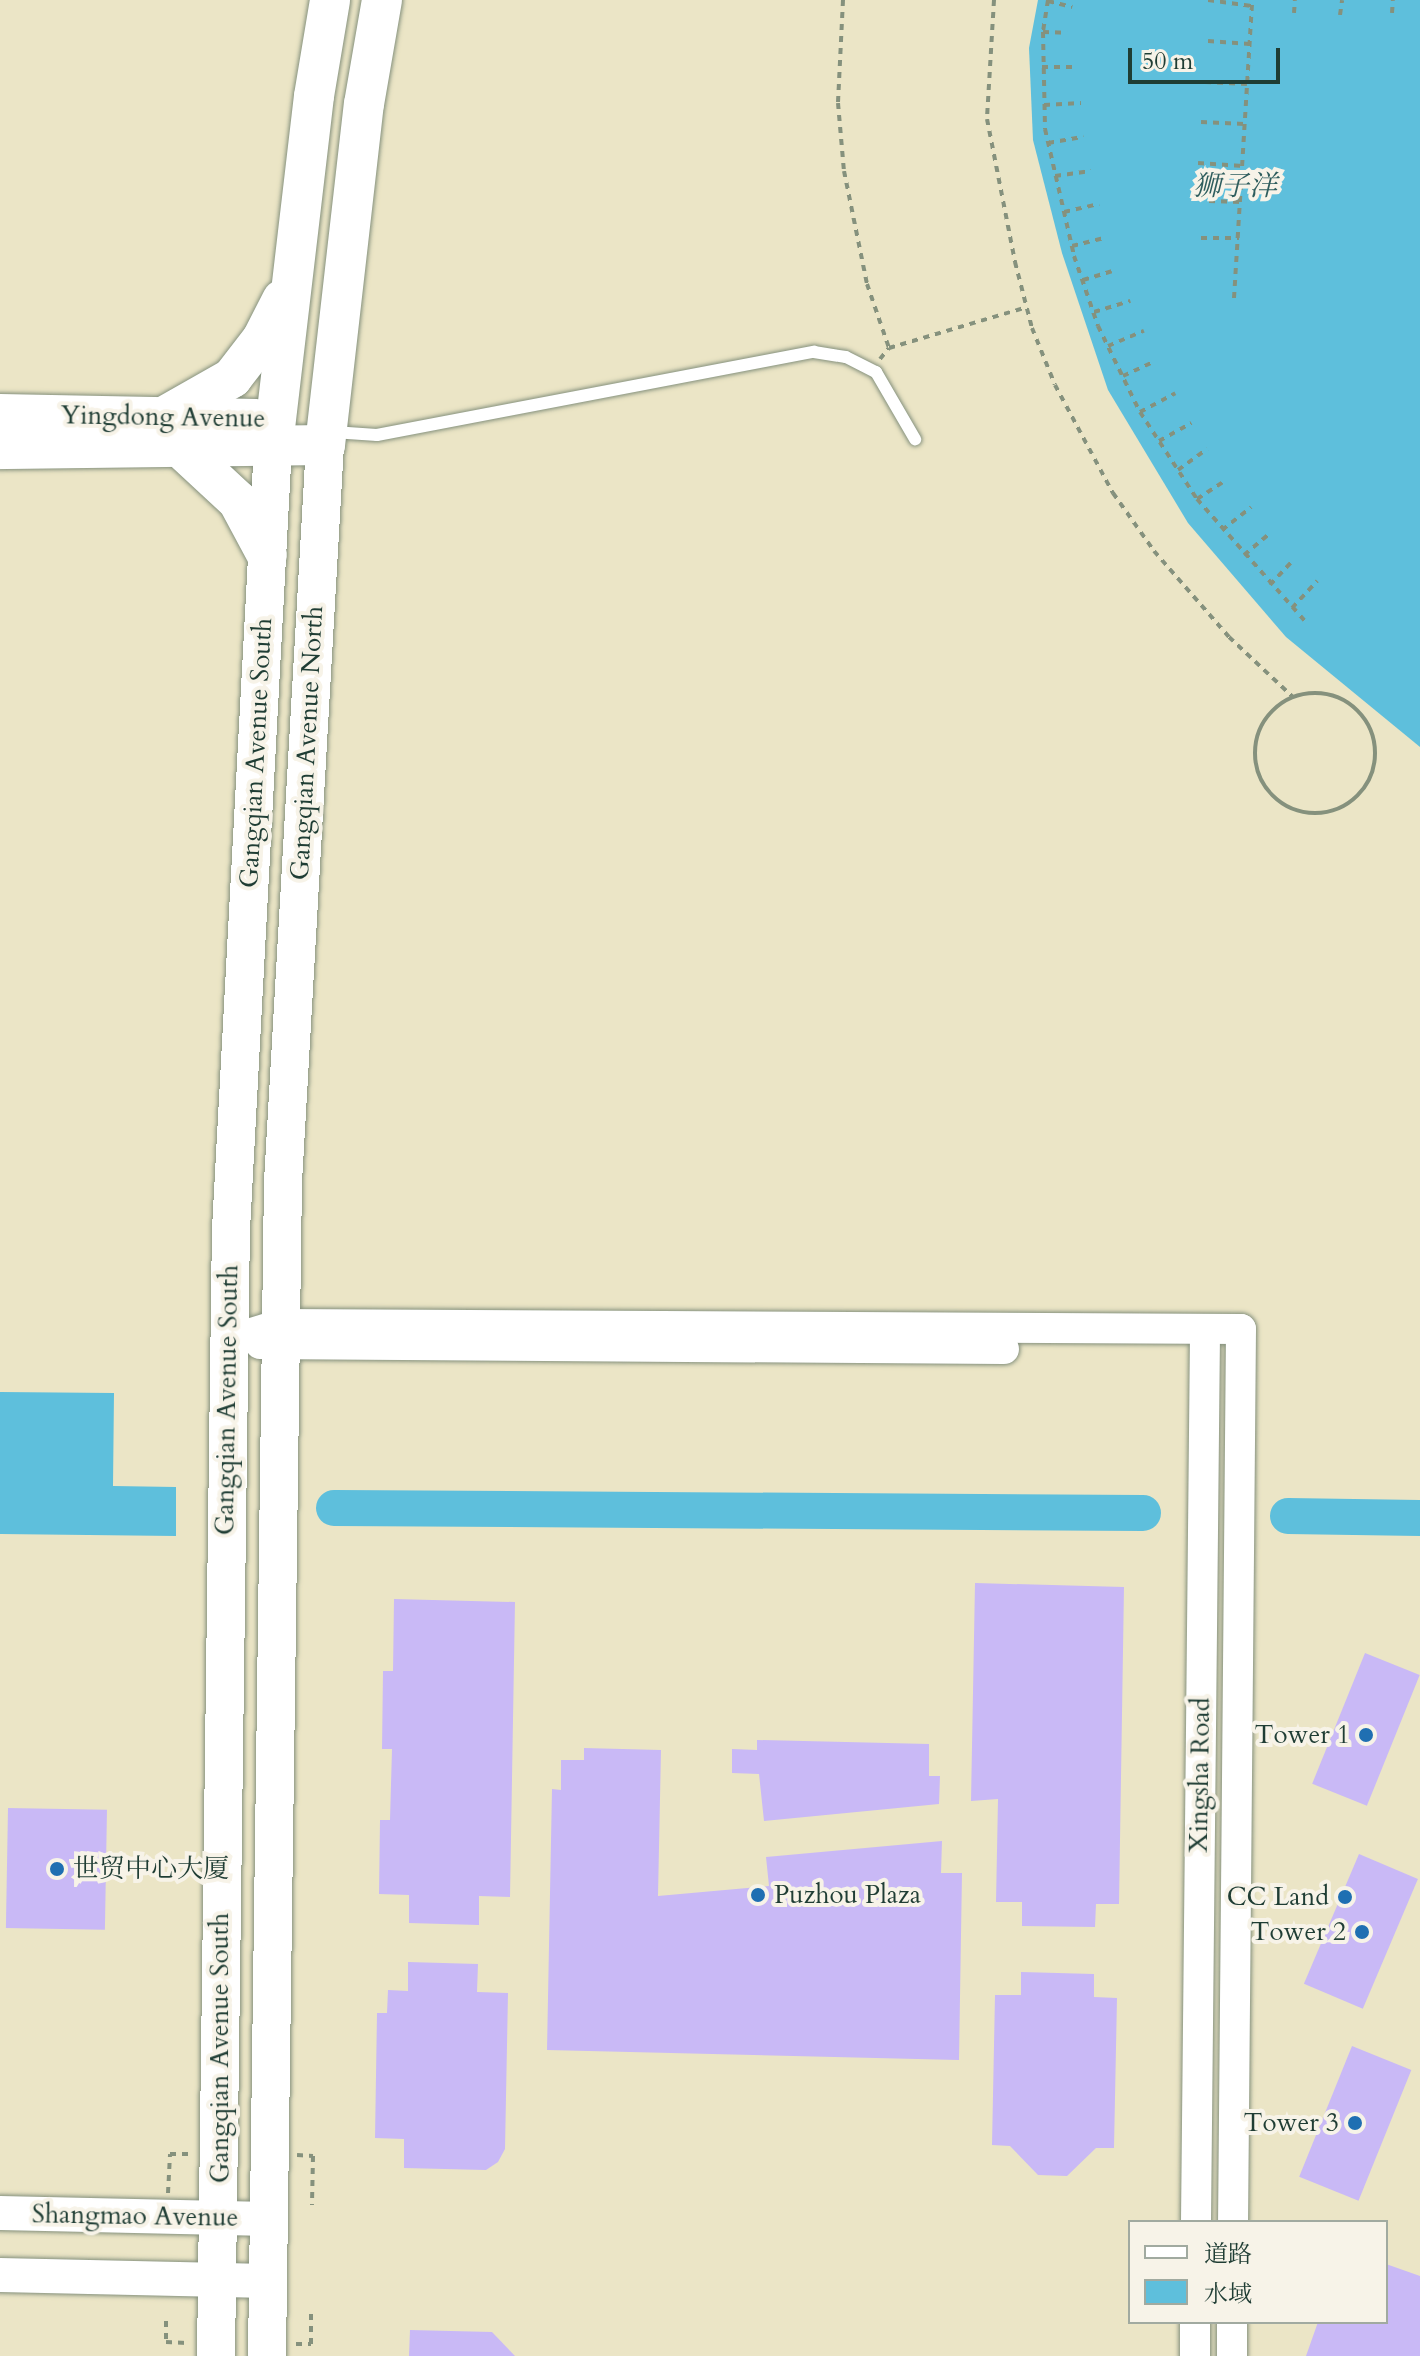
<!DOCTYPE html>
<html>
<head>
<meta charset="utf-8">
<style>
	body { margin:0 }
	#map { position:relative; width:1420px; height:2356px; overflow:hidden; background:#ebe5c6; font-family:Cardo,"Noto Serif SC",serif }
	div>[style] { position:absolute }
	.water>* { inset:0; background:#5ebfdc }
	.river>* { height:36px; margin:-18px; padding:0 18px; transform-origin:18px; border-radius:18px; background:#5ebfdc }
	.building>* { inset:0; background:#c9b9f6; transform-origin:0 0 }
	.path>* { height:4px; margin-top:-2px; transform-origin:0; background:repeating-linear-gradient(90deg,#85917d 0 6px,transparent 0 12px) }
	.path>.ring { margin:-2px; padding:0; box-sizing:content-box; background:none; border:4px solid #85917d; border-radius:50% }
	.roads { filter:drop-shadow(0 0 2px #85917d) drop-shadow(0 0 2px #85917d) }
	.service>* { height:12px; margin:-6px; padding:0 6px; transform-origin:6px; border-radius:6px; background:#fff }
	.tertiary>* { height:30px; margin:-15px; padding:0 15px; transform-origin:15px; border-radius:15px; background:#fff }
	.secondary>* { height:34px; margin:-17px; padding:0 17px; transform-origin:17px; border-radius:17px; background:#fff }
	.primary>* { height:38px; margin:-19px; padding:0 19px; transform-origin:19px; border-radius:19px; background:#fff }
	.trunk>* { height:40px; margin:-20px; padding:0 20px; transform-origin:20px; border-radius:20px; background:#fff }
	.dots>* { width:22px; height:22px; translate:-50% -50%; box-sizing:border-box; border:4px solid #f7f3e8; border-radius:50% }
	span { translate:-50% -50%; white-space:nowrap; text-align:center; line-height:1.15; -webkit-text-stroke:8px #f7f3e8; paint-order:stroke }
	.street-label { font-size:26px; color:#1f3d34 }
	.poi-label { font-size:26px; color:#1f3d34 }
	.right { translate:-100% -50%; text-align:right }
	.left { translate:0 -50%; text-align:left }
	.water-label { font-size:28px; color:#2f5e5e; font-style:italic }
	.legend { position:absolute; left:1128px; top:2220px; width:260px; height:104px; box-sizing:border-box; background:#f7f3e8; border:2px solid #a1aaa0; margin:0; padding:10px 14px; list-style:none; font-size:24px; color:#1f3d34 }
	.legend li { display:flex; align-items:center; gap:16px; height:40px }
	.legend b { width:40px; border:2px solid #a1aaa0 }
	.scale { position:absolute; left:1128px; top:48px; width:152px; height:36px; box-sizing:border-box; border:4px solid #1f3d34; border-top:0; padding-left:10px; font-size:24px; line-height:28px; white-space:nowrap; color:#1f3d34; -webkit-text-stroke:6px #f7f3e8; paint-order:stroke }
</style>
</head>
<body>
<div id="map">
	<div class="water">
		<i style="clip-path:polygon(1038px 0,1420px 0,1420px 747px,1286px 637px,1188px 523px,1108px 390px,1062px 253px,1033px 140px,1029px 48px)"></i>
		<i style="clip-path:polygon(0 1392px,114px 1393px,113px 1486px,176px 1487px,176px 1536px,0 1534px)"></i>
	</div>
	<div class="river">
		<i style="left:334px;top:1508px;width:809px;rotate:0.35deg"></i>
		<i style="left:1288px;top:1516px;width:132px;rotate:0.9deg"></i>
	</div>
	<div class="building">
		<i style="clip-path:polygon(975px 1583px,1124px 1587px,1119px 1904px,1096px 1904px,1095px 1927px,1022px 1926px,1022px 1902px,996px 1902px,998px 1799px,971px 1801px)"></i>
		<i style="clip-path:polygon(394px 1599px,515px 1602px,510px 1897px,479px 1896px,479px 1925px,409px 1923px,409px 1895px,379px 1894px,380px 1820px,390px 1820px,392px 1749px,382px 1749px,383px 1671px,393px 1671px)"></i>
		<i style="left:1365px;top:1653px;width:59px;height:141px;rotate:22deg"></i>
		<i style="clip-path:polygon(757px 1740px,929px 1744px,929px 1776px,940px 1776px,939px 1804px,764px 1821px,759px 1774px,732px 1773px,732px 1749px,757px 1750px)"></i>
		<i style="clip-path:polygon(584px 1748px,661px 1750px,658px 1896px,769px 1886px,766px 1857px,942px 1841px,941px 1873px,962px 1873px,959px 2060px,547px 2050px,552px 1789px,561px 1790px,561px 1760px,584px 1760px)"></i>
		<i style="left:8px;top:1808px;width:99px;height:120px;rotate:1deg"></i>
		<i style="left:1359px;top:1854px;width:64px;height:141px;rotate:23deg"></i>
		<i style="clip-path:polygon(408px 1962px,478px 1964px,477px 1992px,508px 1993px,505px 2149px,498px 2162px,486px 2170px,404px 2168px,404px 2139px,375px 2138px,377px 2013px,387px 2013px,388px 1990px,408px 1991px)"></i>
		<i style="clip-path:polygon(1021px 1972px,1094px 1974px,1094px 1997px,1117px 1998px,1114px 2148px,1096px 2148px,1067px 2176px,1038px 2175px,1010px 2146px,992px 2145px,995px 1995px,1021px 1995px)"></i>
		<i style="left:1352px;top:2046px;width:64px;height:141px;rotate:22deg"></i>
		<i style="clip-path:polygon(1386px 2264px,1420px 2276px,1420px 2356px,1306px 2356px,1318px 2322px,1386px 2322px)"></i>
		<i style="clip-path:polygon(410px 2330px,492px 2332px,515px 2356px,409px 2356px)"></i>
	</div>
	<div class="path">
		<i style="left:843px;top:0;width:103px;rotate:92.8deg"></i>
		<i style="left:838px;top:103px;width:68px;rotate:85deg"></i>
		<i style="left:844px;top:171px;width:115px;rotate:78.5deg"></i>
		<i style="left:867px;top:284px;width:68px;rotate:71deg"></i>
		<i style="left:994px;top:0;width:119px;rotate:93.4deg"></i>
		<i style="left:987px;top:119px;width:146px;rotate:78.9deg"></i>
		<i style="left:1015px;top:262px;width:68px;rotate:75.6deg"></i>
		<i style="left:1032px;top:328px;width:61px;rotate:68deg"></i>
		<i style="left:1055px;top:385px;width:123px;rotate:61.8deg"></i>
		<i style="left:1113px;top:493px;width:71px;rotate:54.7deg"></i>
		<i style="left:1154px;top:551px;width:114px;rotate:48.9deg"></i>
		<i style="left:1229px;top:637px;width:88px;rotate:43.2deg"></i>
		<i style="left:1048px;top:0;width:32px;rotate:99deg"></i>
		<i style="left:1043px;top:32px;width:97px;rotate:88.8deg"></i>
		<i style="left:1045px;top:129px;width:130px;rotate:77.1deg"></i>
		<i style="left:1074px;top:256px;width:74px;rotate:71.1deg"></i>
		<i style="left:1098px;top:326px;width:96px;rotate:64deg"></i>
		<i style="left:1140px;top:412px;width:104px;rotate:56.8deg"></i>
		<i style="left:1197px;top:499px;width:163px;rotate:48.5deg"></i>
		<i style="left:1208px;top:0;width:44px;rotate:7.8deg"></i>
		<i style="left:1048px;top:1px;width:25px;rotate:14deg"></i>
		<i style="left:1294px;top:13px;width:13px;rotate:-86deg"></i>
		<i style="left:1392px;top:13px;width:13px;rotate:-86deg"></i>
		<i style="left:1340px;top:15px;width:15px;rotate:-82deg"></i>
		<i style="left:1043px;top:32px;width:24px;rotate:2deg"></i>
		<i style="left:1208px;top:41px;width:42px;rotate:4.1deg"></i>
		<i style="left:1042px;top:67px;width:32px"></i>
		<i style="left:1205px;top:82px;width:42px;rotate:2.7deg"></i>
		<i style="left:1044px;top:105px;width:37px;rotate:-3deg"></i>
		<i style="left:1201px;top:122px;width:44px;rotate:2.6deg"></i>
		<i style="left:1048px;top:143px;width:36px;rotate:-10deg"></i>
		<i style="left:1198px;top:163px;width:45px;rotate:3.8deg"></i>
		<i style="left:1055px;top:176px;width:36px;rotate:-8deg"></i>
		<i style="left:1209px;top:201px;width:32px;rotate:2deg"></i>
		<i style="left:1064px;top:212px;width:36px;rotate:-13deg"></i>
		<i style="left:1201px;top:238px;width:38px"></i>
		<i style="left:1072px;top:246px;width:34px;rotate:-14deg"></i>
		<i style="left:1083px;top:280px;width:30px;rotate:-17deg"></i>
		<i style="left:1234px;top:298px;width:299px;rotate:-86.5deg"></i>
		<i style="left:1094px;top:312px;width:38px;rotate:-17deg"></i>
		<i style="left:1108px;top:346px;width:39px;rotate:-23deg"></i>
		<i style="left:880px;top:359px;width:14px;rotate:-51deg"></i>
		<i style="left:889px;top:348px;width:144px;rotate:-16.5deg"></i>
		<i style="left:1123px;top:376px;width:35px;rotate:-25deg"></i>
		<i style="left:1140px;top:412px;width:40px;rotate:-28deg"></i>
		<i style="left:1159px;top:441px;width:37px;rotate:-29deg"></i>
		<i style="left:1178px;top:470px;width:36px;rotate:-36deg"></i>
		<i style="left:1197px;top:499px;width:35px;rotate:-33deg"></i>
		<i style="left:1222px;top:530px;width:37px;rotate:-38deg"></i>
		<i style="left:1244px;top:555px;width:34px;rotate:-40deg"></i>
		<i style="left:1270px;top:585px;width:35px;rotate:-47deg"></i>
		<i style="left:1292px;top:608px;width:37px;rotate:-47deg"></i>
		<i class="ring" style="left:1255px;top:693px;width:116px;height:116px"></i>
		<i style="left:297px;top:2155px;width:16px;rotate:4deg"></i>
		<i style="left:313px;top:2156px;width:49px;rotate:91.2deg"></i>
		<i style="left:168px;top:2193px;width:39px;rotate:-87deg"></i>
		<i style="left:170px;top:2154px;width:20px"></i>
		<i style="left:166px;top:2321px;width:21px;rotate:90deg"></i>
		<i style="left:166px;top:2342px;width:21px;rotate:3deg"></i>
		<i style="left:296px;top:2344px;width:15px"></i>
		<i style="left:311px;top:2344px;width:30px;rotate:-90deg"></i>
	</div>
	<div class="roads">
		<div class="service">
			<i style="left:333px;top:432px;width:44px;rotate:3.9deg"></i>
			<i style="left:377px;top:435px;width:445px;rotate:-10.8deg"></i>
			<i style="left:814px;top:352px;width:32px;rotate:9deg"></i>
			<i style="left:846px;top:357px;width:34px;rotate:27deg"></i>
			<i style="left:876px;top:372px;width:78px;rotate:59.8deg"></i>
		</div>
		<div class="tertiary">
			<i style="left:229px;top:1340px;width:54px;rotate:-17.1deg"></i>
			<i style="left:281px;top:1324px;width:960px;rotate:0.3deg"></i>
			<i style="left:1241px;top:1329px;width:893px;rotate:90.51deg"></i>
			<i style="left:260px;top:1344px;width:744px;rotate:0.39deg"></i>
			<i style="left:1196px;top:2222px;width:893px;rotate:-89.42deg"></i>
			<i style="left:1195px;top:2356px;width:34px;rotate:-90deg"></i>
			<i style="left:1232px;top:2356px;width:34px;rotate:-90deg"></i>
		</div>
		<div class="secondary">
			<i style="left:0;top:2213px;width:269px;rotate:1.3deg"></i>
			<i style="left:0;top:2275px;width:268px;rotate:1.3deg"></i>
		</div>
		<div class="primary">
			<i style="left:216px;top:2356px;width:1127px;rotate:-89.24deg"></i>
			<i style="left:231px;top:1229px;width:785px;rotate:-86.93deg"></i>
			<i style="left:267px;top:2356px;width:1174px;rotate:-89.22deg"></i>
			<i style="left:283px;top:1182px;width:738px;rotate:-86.74deg"></i>
		</div>
		<div class="trunk">
			<i style="left:0;top:414px;width:256px;rotate:1.1deg"></i>
			<i style="left:167px;top:415px;width:75px;rotate:-29.6deg"></i>
			<i style="left:232px;top:378px;width:49px;rotate:-52.4deg"></i>
			<i style="left:262px;top:339px;width:44px;rotate:-62.9deg"></i>
			<i style="left:273px;top:445px;width:351px;rotate:-83.3deg"></i>
			<i style="left:314px;top:96px;width:97px;rotate:-80.5deg"></i>
			<i style="left:0;top:449px;width:325px;rotate:-0.7deg"></i>
			<i style="left:325px;top:445px;width:343px;rotate:-83.5deg"></i>
			<i style="left:364px;top:104px;width:106px;rotate:-80.2deg"></i>
			<i style="left:183px;top:450px;width:75px;rotate:42.8deg"></i>
			<i style="left:238px;top:501px;width:61px;rotate:61.8deg"></i>
		</div>
	</div>
	<div class="dots">
		<i style="left:1366px;top:1735px;background:#1f6fb2"></i>
		<i style="left:57px;top:1869px;background:#1f6fb2"></i>
		<i style="left:758px;top:1895px;background:#1f6fb2"></i>
		<i style="left:1345px;top:1897px;background:#1f6fb2"></i>
		<i style="left:1362px;top:1932px;background:#1f6fb2"></i>
		<i style="left:1355px;top:2123px;background:#1f6fb2"></i>
	</div>
	<div class="street-label">
		<span style="left:163px;top:417px;rotate:1deg">Yingdong Avenue</span>
		<span style="left:307px;top:743px;rotate:-87deg">Gangqian Avenue North</span>
		<span style="left:256px;top:753px;rotate:-87deg">Gangqian Avenue South</span>
		<span style="left:227px;top:1400px;rotate:-89deg">Gangqian Avenue South</span>
		<span style="left:1200px;top:1775px;rotate:-89deg">Xingsha Road</span>
		<span style="left:220px;top:2048px;rotate:-90deg">Gangqian Avenue South</span>
		<span style="left:135px;top:2216px;rotate:1deg">Shangmao Avenue</span>
	</div>
	<div class="poi-label">
		<span class="right" style="left:1350px;top:1735px">Tower 1</span>
		<span class="left" style="left:73px;top:1869px">世贸中心大厦</span>
		<span class="left" style="left:774px;top:1895px">Puzhou Plaza</span>
		<span class="right" style="left:1329px;top:1897px">CC Land</span>
		<span class="right" style="left:1346px;top:1932px">Tower 2</span>
		<span class="right" style="left:1339px;top:2123px">Tower 3</span>
	</div>
	<div class="water-label">
		<span style="left:1235px;top:186px">狮子洋</span>
	</div>
	<ul class="legend">
	<li><b style="height:10px;background:#fff"></b>道路</li>
	<li><b style="height:22px;background:#5ebfdc"></b>水域</li>
	</ul>
	<div class="scale">50 m</div>
</div>
</body>
</html>
